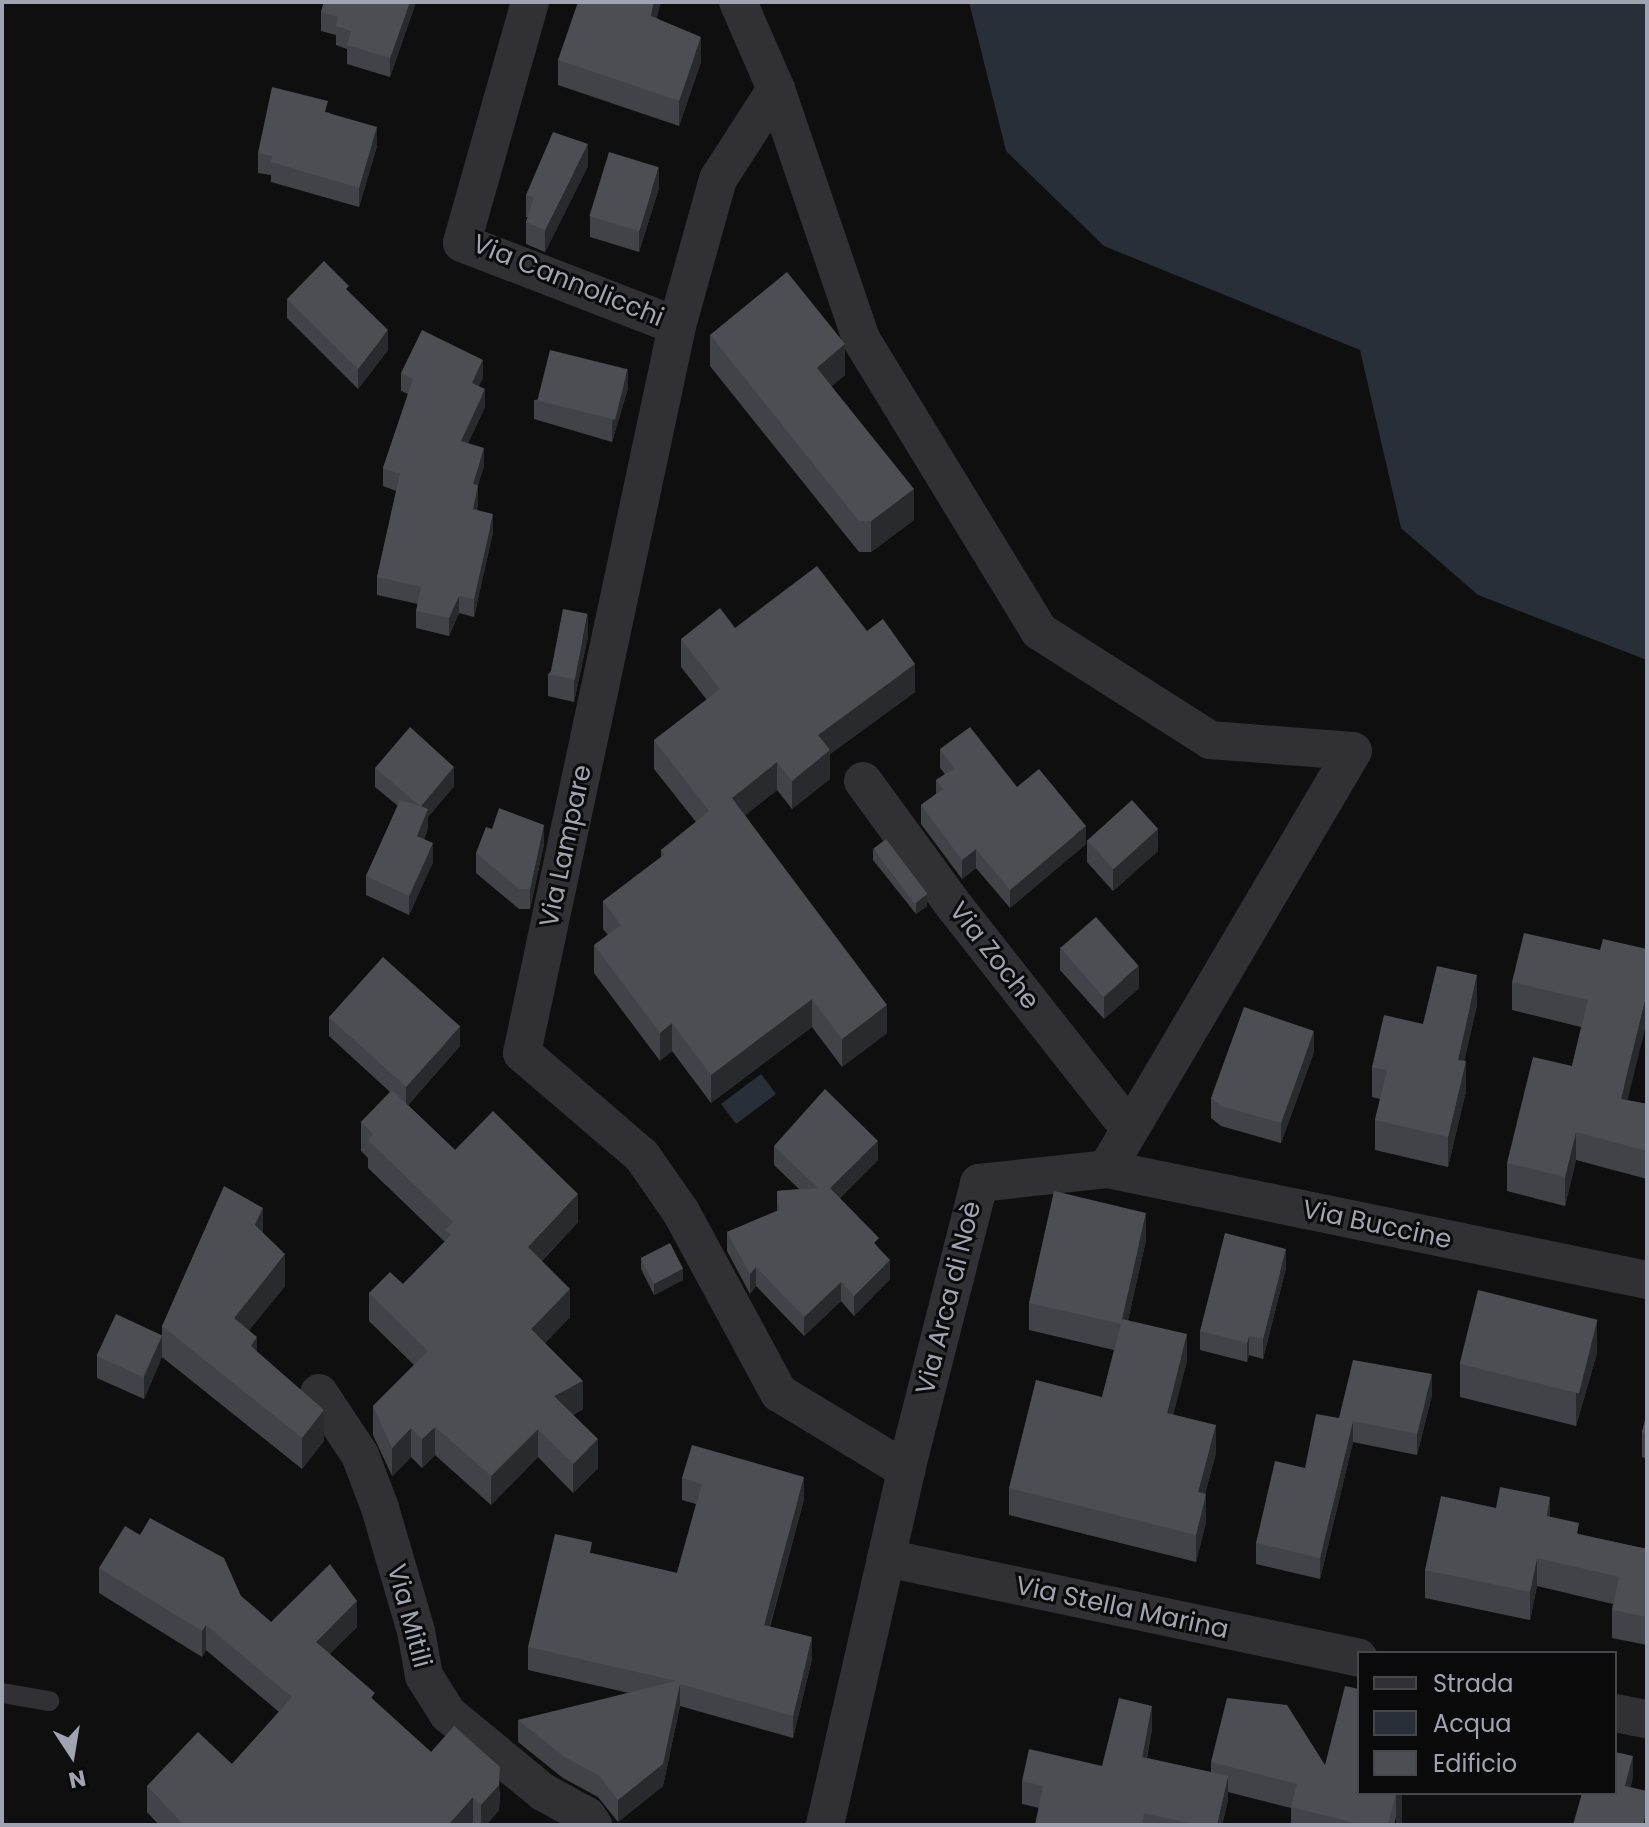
<!DOCTYPE html>
<html>
<head>
<meta charset="utf-8">
<style>
	body { margin:0 }
	#map { position:relative; width:1649px; height:1827px; overflow:hidden; background:#0f0f10; font-family:Poppins,sans-serif }
	div>[style] { position:absolute }
	.water>* { inset:0; background:#292f38; transform-origin:0 0 }
	.service>* { height:20px; margin:-10px; padding:0 10px; transform-origin:10px; border-radius:10px; background:#303035 }
	.minor>* { height:38px; margin:-19px; padding:0 19px; transform-origin:19px; border-radius:19px; background:#303035 }
	.wall>* { inset:0; background:#424348 }
	.shaded-wall>* { inset:0; background:#292a2d; transform-origin:0 0 }
	.building>* { inset:0; background:#4c4e53; transform-origin:0 0 }
	span { translate:-50% -50%; white-space:nowrap; text-align:center; line-height:1.15; -webkit-text-stroke:6px #0a0a0b; paint-order:stroke }
	.street-label { font-size:26px; color:#a0a3b1 }
	.frame { position:absolute; inset:0; border:4px solid #a0a3b1; pointer-events:none }
	.legend { position:absolute; left:1357px; top:1651px; width:260px; height:144px; box-sizing:border-box; background:#0a0a0b; border:2px solid #46474d; margin:0; padding:10px 14px; list-style:none; font-size:24px; color:#a0a3b1 }
	.legend li { display:flex; align-items:center; gap:16px; height:40px }
	.legend b { width:40px; border:2px solid #46474d }
	.north { position:absolute; left:32px; top:1715px; width:80px; height:80px; -webkit-text-stroke:6px #0a0a0b; paint-order:stroke; rotate:168deg; font-size:22px; font-weight:700; line-height:32px; text-align:center; color:#a0a3b1 }
	.north::after { content:''; display:block; margin:auto; width:28px; height:36px; background:#a0a3b1; clip-path:polygon(50% 0,100% 100%,50% 72%,0 100%) }
</style>
</head>
<body>
<div id="map">
	<div class="water">
		<i style="clip-path:polygon(969px 2px,1647px 2px,1647px 660px,1478px 595px,1401px 528px,1360px 350px,1104px 246px,1006px 151px)"></i>
		<i style="left:761px;top:1074px;width:25px;height:50px;rotate:53deg"></i>
	</div>
	<div class="service">
		<i style="left:2px;top:1693px;width:48px;rotate:9.7deg"></i>
	</div>
	<div class="minor">
		<i style="left:530px;top:2px;width:250px;rotate:105.8deg"></i>
		<i style="left:462px;top:243px;width:230px;rotate:21.1deg"></i>
		<i style="left:738px;top:2px;width:95px;rotate:66.4deg"></i>
		<i style="left:776px;top:89px;width:264px;rotate:71.2deg"></i>
		<i style="left:861px;top:339px;width:342px;rotate:58.6deg"></i>
		<i style="left:1039px;top:631px;width:203px;rotate:32.5deg"></i>
		<i style="left:1210px;top:740px;width:143px;rotate:4.4deg"></i>
		<i style="left:1353px;top:751px;width:485px;rotate:120.5deg"></i>
		<i style="left:776px;top:89px;width:107px;rotate:122.8deg"></i>
		<i style="left:718px;top:179px;width:153px;rotate:105.6deg"></i>
		<i style="left:677px;top:326px;width:743px;rotate:102.04deg"></i>
		<i style="left:522px;top:1053px;width:158px;rotate:40.6deg"></i>
		<i style="left:642px;top:1156px;width:68px;rotate:55.1deg"></i>
		<i style="left:681px;top:1212px;width:206px;rotate:61.6deg"></i>
		<i style="left:779px;top:1393px;width:149px;rotate:31.2deg"></i>
		<i style="left:863px;top:781px;width:156px;rotate:53.9deg"></i>
		<i style="left:955px;top:907px;width:281px;rotate:51.8deg"></i>
		<i style="left:319px;top:1393px;width:74px;rotate:56.5deg"></i>
		<i style="left:360px;top:1455px;width:57px;rotate:69.3deg"></i>
		<i style="left:380px;top:1508px;width:128px;rotate:73.7deg"></i>
		<i style="left:416px;top:1631px;width:46px;rotate:79.9deg"></i>
		<i style="left:424px;top:1676px;width:45px;rotate:57.7deg"></i>
		<i style="left:448px;top:1714px;width:123px;rotate:39.4deg"></i>
		<i style="left:543px;top:1792px;width:50px;rotate:28.6deg"></i>
		<i style="left:587px;top:1816px;width:11px;rotate:56deg"></i>
		<i style="left:886px;top:1558px;width:483px;rotate:11.9deg"></i>
		<i style="left:1615px;top:1713px;width:33px;rotate:11deg"></i>
		<i style="left:825px;top:1825px;width:364px;rotate:-77.1deg"></i>
		<i style="left:906px;top:1470px;width:296px;rotate:-75.7deg"></i>
		<i style="left:979px;top:1183px;width:129px;rotate:-6.2deg"></i>
		<i style="left:1107px;top:1169px;width:551px;rotate:11.62deg"></i>
	</div>
	<div class="wall">
		<i style="clip-path:polygon(324px 2px,416px 2px,390px 77px,347px 64px,347px 49px,336px 45px,336px 35px,321px 31px,321px 12px)"></i>
		<i style="clip-path:polygon(657px 18px,701px 62px,679px 126px,558px 85px,558px 60px)"></i>
		<i style="clip-path:polygon(328px 112px,377px 146px,359px 207px,271px 182px,271px 175px,258px 173px,258px 153px)"></i>
		<i style="clip-path:polygon(588px 166px,545px 252px,526px 244px,526px 222px,528px 217px,526px 217px,526px 195px)"></i>
		<i style="clip-path:polygon(659px 188px,639px 252px,590px 237px,590px 216px)"></i>
		<i style="clip-path:polygon(349px 292px,388px 350px,358px 389px,287px 318px,287px 299px)"></i>
		<i style="clip-path:polygon(710px 335px,845px 375px,831px 386px,914px 520px,871px 552px,859px 552px,710px 366px)"></i>
		<i style="clip-path:polygon(401px 373px,483px 377px,479px 386px,485px 407px,468px 443px,484px 466px,478px 485px,478px 502px,477px 510px,493px 532px,474px 617px,459px 613px,449px 636px,416px 628px,416px 611px,418px 604px,377px 595px,377px 577px,396px 491px,383px 486px,383px 468px,408px 394px,401px 391px)"></i>
		<i style="clip-path:polygon(628px 388px,612px 442px,534px 419px,534px 400px)"></i>
		<i style="clip-path:polygon(735px 628px,867px 631px,915px 692px,830px 754px,830px 779px,792px 809px,777px 790px,745px 815px,887px 1033px,842px 1067px,812px 1027px,711px 1103px,672px 1051px,660px 1061px,594px 973px,594px 945px,608px 935px,603px 929px,603px 901px,661px 857px,661px 850px,696px 822px,654px 769px,654px 740px,707px 700px,681px 667px,681px 639px)"></i>
		<i style="clip-path:polygon(588px 636px,574px 702px,548px 696px,548px 674px)"></i>
		<i style="clip-path:polygon(940px 749px,1017px 787px,1086px 844px,1010px 908px,976px 868px,962px 879px,921px 824px,921px 805px,936px 794px,936px 780px,945px 774px,940px 768px)"></i>
		<i style="clip-path:polygon(375px 768px,454px 786px,428px 817px,428px 828px,424px 839px,433px 862px,409px 915px,366px 895px,366px 876px,398px 806px,375px 787px)"></i>
		<i style="clip-path:polygon(1087px 840px,1158px 851px,1113px 891px,1087px 862px)"></i>
		<i style="clip-path:polygon(544px 844px,530px 909px,519px 909px,476px 873px,476px 853px)"></i>
		<i style="clip-path:polygon(873px 849px,927px 906px,916px 914px,873px 860px)"></i>
		<i style="clip-path:polygon(1060px 947px,1139px 988px,1104px 1019px,1060px 970px)"></i>
		<i style="clip-path:polygon(1600px 950px,1627px 1100px,1647px 1104px,1647px 1179px,1576px 1160px,1565px 1206px,1507px 1191px,1507px 1163px,1572px 1066px,1581px 1027px,1512px 1010px,1512px 982px)"></i>
		<i style="clip-path:polygon(1477px 1005px,1464px 1061px,1466px 1091px,1448px 1167px,1375px 1150px,1375px 1120px,1380px 1099px,1372px 1097px,1372px 1067px,1423px 1024px)"></i>
		<i style="clip-path:polygon(329px 1017px,460px 1046px,408px 1105px,455px 1150px,578px 1222px,542px 1261px,570px 1317px,545px 1343px,583px 1409px,573px 1415px,598px 1468px,573px 1493px,538px 1457px,491px 1505px,435px 1455px,422px 1468px,411px 1457px,392px 1476px,373px 1435px,373px 1406px,414px 1365px,369px 1321px,369px 1293px,403px 1284px,445px 1242px,368px 1168px,368px 1158px,361px 1151px,361px 1122px,390px 1092px,329px 1036px)"></i>
		<i style="clip-path:polygon(1314px 1052px,1281px 1143px,1221px 1126px,1211px 1118px,1211px 1098px)"></i>
		<i style="clip-path:polygon(774px 1146px,878px 1160px,840px 1198px,879px 1249px,890px 1279px,854px 1316px,841px 1301px,804px 1336px,756px 1286px,750px 1294px,727px 1251px,727px 1232px,777px 1211px,777px 1191px,799px 1189px,774px 1165px)"></i>
		<i style="clip-path:polygon(263px 1233px,285px 1286px,249px 1330px,257px 1352px,324px 1441px,302px 1469px,162px 1357px,144px 1399px,97px 1378px,97px 1356px,162px 1335px,162px 1326px)"></i>
		<i style="clip-path:polygon(1146px 1240px,1128px 1320px,1187px 1361px,1173px 1414px,1216px 1453px,1205px 1494px,1206px 1522px,1196px 1562px,1009px 1515px,1009px 1488px,1102px 1397px,1114px 1350px,1029px 1330px,1029px 1303px)"></i>
		<i style="clip-path:polygon(641px 1258px,683px 1280px,654px 1295px,641px 1269px)"></i>
		<i style="clip-path:polygon(1286px 1268px,1263px 1359px,1249px 1355px,1247px 1362px,1200px 1350px,1200px 1331px)"></i>
		<i style="clip-path:polygon(1597px 1353px,1576px 1426px,1460px 1397px,1460px 1364px)"></i>
		<i style="clip-path:polygon(1432px 1395px,1417px 1455px,1353px 1442px,1320px 1579px,1256px 1564px,1256px 1543px,1339px 1418px)"></i>
		<i style="clip-path:polygon(1647px 1413px,1647px 1459px,1642px 1457px,1642px 1432px)"></i>
		<i style="clip-path:polygon(682px 1478px,804px 1499px,770px 1627px,812px 1659px,793px 1738px,680px 1706px,663px 1786px,618px 1822px,598px 1797px,563px 1778px,518px 1742px,518px 1720px,629px 1693px,528px 1670px,528px 1647px,592px 1553px,677px 1573px,696px 1504px,682px 1500px)"></i>
		<i style="clip-path:polygon(1496px 1508px,1550px 1517px,1579px 1534px,1647px 1549px,1647px 1645px,1612px 1638px,1612px 1610px,1613px 1604px,1537px 1586px,1530px 1620px,1425px 1598px,1425px 1570px)"></i>
		<i style="clip-path:polygon(99px 1568px,241px 1596px,271px 1622px,357px 1627px,329px 1654px,375px 1701px,431px 1752px,500px 1792px,499px 1810px,486px 1825px,475px 1825px,473px 1823px,471px 1825px,159px 1825px,147px 1812px,147px 1786px,232px 1764px,279px 1712px,206px 1650px,202px 1657px,99px 1593px)"></i>
		<i style="clip-path:polygon(1152px 1729px,1147px 1758px,1211px 1772px,1211px 1762px,1325px 1765px,1359px 1793px,1402px 1793px,1394px 1825px,1291px 1825px,1291px 1808px,1228px 1792px,1228px 1800px,1222px 1825px,1035px 1825px,1039px 1808px,1022px 1804px,1022px 1781px,1102px 1766px)"></i>
	</div>
	<div class="shaded-wall">
		<i style="clip-path:polygon(410px 2px,416px 2px,390px 77px,390px 58px)"></i>
		<i style="clip-path:polygon(654px 2px,661px 2px,651px 41px,651px 16px)"></i>
		<i style="clip-path:polygon(701px 37px,701px 62px,679px 126px,679px 101px)"></i>
		<i style="clip-path:polygon(377px 127px,377px 146px,359px 207px,359px 188px)"></i>
		<i style="clip-path:polygon(588px 144px,588px 166px,545px 252px,545px 230px)"></i>
		<i style="clip-path:polygon(659px 167px,659px 188px,639px 252px,639px 232px)"></i>
		<i style="clip-path:polygon(388px 330px,388px 350px,358px 389px,358px 369px)"></i>
		<i style="clip-path:polygon(845px 344px,845px 375px,817px 399px,817px 368px)"></i>
		<i style="clip-path:polygon(483px 360px,483px 377px,472px 400px,472px 383px)"></i>
		<i style="clip-path:polygon(628px 369px,628px 388px,612px 442px,612px 423px)"></i>
		<i style="clip-path:polygon(485px 389px,485px 407px,461px 458px,461px 441px)"></i>
		<i style="clip-path:polygon(484px 448px,484px 466px,473px 501px,473px 484px)"></i>
		<i style="clip-path:polygon(478px 485px,478px 502px,473px 527px,473px 509px)"></i>
		<i style="clip-path:polygon(914px 489px,914px 520px,871px 552px,871px 521px)"></i>
		<i style="clip-path:polygon(493px 514px,493px 532px,474px 617px,474px 599px)"></i>
		<i style="clip-path:polygon(459px 596px,459px 613px,449px 636px,449px 618px)"></i>
		<i style="clip-path:polygon(588px 614px,588px 636px,574px 702px,574px 680px)"></i>
		<i style="clip-path:polygon(915px 664px,915px 692px,830px 754px,830px 779px,792px 809px,792px 781px,818px 735px)"></i>
		<i style="clip-path:polygon(777px 762px,777px 790px,732px 826px,732px 798px)"></i>
		<i style="clip-path:polygon(454px 767px,454px 786px,428px 817px,428px 828px,417px 855px,417px 836px,421px 806px)"></i>
		<i style="clip-path:polygon(544px 825px,544px 844px,530px 909px,530px 889px)"></i>
		<i style="clip-path:polygon(1086px 826px,1086px 844px,1010px 908px,1010px 890px)"></i>
		<i style="clip-path:polygon(1158px 829px,1158px 851px,1113px 891px,1113px 869px)"></i>
		<i style="clip-path:polygon(433px 843px,433px 862px,409px 915px,409px 896px)"></i>
		<i style="clip-path:polygon(976px 849px,976px 868px,962px 879px,962px 860px)"></i>
		<i style="clip-path:polygon(927px 894px,927px 906px,916px 914px,916px 903px)"></i>
		<i style="clip-path:polygon(1139px 966px,1139px 988px,1104px 1019px,1104px 997px)"></i>
		<i style="clip-path:polygon(1477px 975px,1477px 1005px,1458px 1090px,1458px 1060px)"></i>
		<i style="clip-path:polygon(1647px 993px,1647px 1021px,1621px 1127px,1621px 1099px)"></i>
		<i style="clip-path:polygon(812px 999px,812px 1027px,711px 1103px,711px 1075px)"></i>
		<i style="clip-path:polygon(887px 1005px,887px 1033px,842px 1067px,842px 1039px)"></i>
		<i style="clip-path:polygon(672px 1023px,672px 1051px,660px 1061px,660px 1033px)"></i>
		<i style="clip-path:polygon(460px 1027px,460px 1046px,406px 1107px,406px 1087px)"></i>
		<i style="clip-path:polygon(1314px 1031px,1314px 1052px,1281px 1143px,1281px 1123px)"></i>
		<i style="clip-path:polygon(1466px 1061px,1466px 1091px,1448px 1167px,1448px 1137px)"></i>
		<i style="clip-path:polygon(1576px 1132px,1576px 1160px,1565px 1206px,1565px 1177px)"></i>
		<i style="clip-path:polygon(878px 1141px,878px 1160px,830px 1207px,830px 1188px)"></i>
		<i style="clip-path:polygon(578px 1194px,578px 1222px,528px 1275px,528px 1247px)"></i>
		<i style="clip-path:polygon(263px 1208px,263px 1239px,255px 1225px)"></i>
		<i style="clip-path:polygon(1146px 1213px,1146px 1240px,1122px 1347px,1122px 1319px)"></i>
		<i style="clip-path:polygon(1286px 1249px,1286px 1268px,1263px 1359px,1263px 1339px)"></i>
		<i style="clip-path:polygon(285px 1254px,285px 1286px,234px 1349px,234px 1318px)"></i>
		<i style="clip-path:polygon(890px 1260px,890px 1279px,854px 1316px,854px 1296px)"></i>
		<i style="clip-path:polygon(756px 1267px,756px 1286px,750px 1294px,750px 1274px)"></i>
		<i style="clip-path:polygon(683px 1269px,683px 1280px,654px 1295px,654px 1284px)"></i>
		<i style="clip-path:polygon(841px 1282px,841px 1301px,804px 1336px,804px 1317px)"></i>
		<i style="clip-path:polygon(570px 1289px,570px 1317px,531px 1358px,531px 1329px)"></i>
		<i style="clip-path:polygon(1597px 1320px,1597px 1353px,1576px 1426px,1576px 1394px)"></i>
		<i style="clip-path:polygon(1187px 1334px,1187px 1361px,1167px 1440px,1167px 1413px)"></i>
		<i style="clip-path:polygon(162px 1335px,162px 1357px,144px 1399px,144px 1377px)"></i>
		<i style="clip-path:polygon(1249px 1336px,1249px 1355px,1247px 1362px,1247px 1343px)"></i>
		<i style="clip-path:polygon(257px 1337px,257px 1368px,251px 1346px)"></i>
		<i style="clip-path:polygon(1432px 1374px,1432px 1395px,1417px 1455px,1417px 1434px)"></i>
		<i style="clip-path:polygon(583px 1381px,583px 1409px,554px 1425px,554px 1396px)"></i>
		<i style="clip-path:polygon(324px 1410px,324px 1441px,302px 1469px,302px 1438px)"></i>
		<i style="clip-path:polygon(1353px 1421px,1353px 1442px,1320px 1579px,1320px 1558px)"></i>
		<i style="clip-path:polygon(1216px 1425px,1216px 1453px,1198px 1520px,1198px 1492px)"></i>
		<i style="clip-path:polygon(435px 1427px,435px 1455px,422px 1468px,422px 1439px)"></i>
		<i style="clip-path:polygon(411px 1428px,411px 1457px,392px 1476px,392px 1448px)"></i>
		<i style="clip-path:polygon(538px 1429px,538px 1457px,491px 1505px,491px 1476px)"></i>
		<i style="clip-path:polygon(598px 1439px,598px 1468px,573px 1493px,573px 1464px)"></i>
		<i style="clip-path:polygon(804px 1477px,804px 1499px,764px 1647px,764px 1625px)"></i>
		<i style="clip-path:polygon(1206px 1494px,1206px 1522px,1196px 1562px,1196px 1535px)"></i>
		<i style="clip-path:polygon(1550px 1497px,1550px 1526px,1547px 1516px)"></i>
		<i style="clip-path:polygon(1537px 1558px,1537px 1586px,1530px 1620px,1530px 1592px)"></i>
		<i style="clip-path:polygon(357px 1601px,357px 1627px,316px 1668px,316px 1642px)"></i>
		<i style="clip-path:polygon(206px 1625px,206px 1650px,202px 1657px,202px 1631px)"></i>
		<i style="clip-path:polygon(812px 1637px,812px 1659px,793px 1738px,793px 1716px)"></i>
		<i style="clip-path:polygon(680px 1684px,680px 1706px,663px 1786px,618px 1822px,618px 1800px)"></i>
		<i style="clip-path:polygon(1152px 1706px,1152px 1729px,1142px 1780px,1142px 1757px)"></i>
		<i style="clip-path:polygon(1633px 1756px,1633px 1778px,1625px 1808px,1625px 1786px)"></i>
		<i style="clip-path:polygon(500px 1767px,499px 1810px,486px 1825px,481px 1825px,481px 1805px)"></i>
		<i style="clip-path:polygon(1228px 1776px,1228px 1800px,1222px 1825px,1217px 1825px)"></i>
		<i style="left:1396px;top:1793px;width:6px;height:33px"></i>
		<i style="clip-path:polygon(473px 1797px,473px 1823px,471px 1825px,448px 1825px)"></i>
		<i style="clip-path:polygon(1647px 1810px,1647px 1825px,1643px 1825px)"></i>
	</div>
	<div class="building">
		<i style="clip-path:polygon(324px 2px,410px 2px,390px 58px,347px 45px,351px 31px,336px 26px,338px 17px,321px 12px)"></i>
		<i style="clip-path:polygon(578px 2px,654px 2px,651px 16px,701px 37px,679px 101px,558px 60px)"></i>
		<i style="clip-path:polygon(272px 87px,328px 101px,325px 112px,377px 127px,359px 188px,271px 162px,272px 156px,258px 153px)"></i>
		<i style="clip-path:polygon(553px 132px,588px 144px,545px 230px,526px 222px,534px 197px,526px 195px)"></i>
		<i style="left:609px;top:152px;width:52px;height:67px;rotate:17deg"></i>
		<i style="clip-path:polygon(324px 261px,349px 286px,346px 289px,388px 330px,358px 369px,287px 299px)"></i>
		<i style="clip-path:polygon(787px 272px,845px 344px,817px 368px,914px 489px,871px 521px,859px 521px,710px 335px)"></i>
		<i style="clip-path:polygon(422px 330px,483px 360px,472px 383px,485px 389px,461px 441px,484px 448px,473px 484px,478px 485px,473px 509px,493px 514px,474px 599px,459px 596px,449px 618px,416px 611px,421px 587px,377px 577px,400px 474px,383px 468px,413px 379px,401px 373px)"></i>
		<i style="left:550px;top:350px;width:80px;height:52px;rotate:14deg"></i>
		<i style="clip-path:polygon(817px 566px,867px 631px,883px 619px,915px 664px,818px 735px,830px 750px,792px 781px,777px 762px,732px 798px,887px 1005px,842px 1039px,812px 999px,711px 1075px,672px 1023px,660px 1033px,594px 945px,621px 925px,603px 901px,665px 854px,661px 850px,709px 811px,654px 740px,720px 689px,681px 639px,720px 608px,735px 628px)"></i>
		<i style="left:563px;top:609px;width:25px;height:67px;rotate:11deg"></i>
		<i style="clip-path:polygon(410px 727px,454px 767px,421px 806px,428px 809px,417px 836px,433px 843px,409px 896px,366px 876px,400px 800px,420px 806px,375px 768px)"></i>
		<i style="clip-path:polygon(970px 727px,1017px 787px,1039px 769px,1086px 826px,1010px 890px,976px 849px,962px 860px,921px 805px,943px 789px,936px 780px,954px 768px,940px 749px)"></i>
		<i style="left:1132px;top:800px;width:39px;height:60px;rotate:48deg"></i>
		<i style="clip-path:polygon(499px 808px,544px 825px,530px 889px,519px 889px,476px 853px,486px 827px,492px 829px)"></i>
		<i style="left:886px;top:839px;width:69px;height:16px;rotate:53deg"></i>
		<i style="left:1096px;top:917px;width:65px;height:47px;rotate:49deg"></i>
		<i style="clip-path:polygon(1524px 933px,1600px 950px,1603px 939px,1647px 949px,1647px 993px,1621px 1099px,1647px 1104px,1647px 1151px,1576px 1132px,1565px 1177px,1507px 1163px,1533px 1057px,1572px 1066px,1588px 1000px,1512px 982px)"></i>
		<i style="left:383px;top:957px;width:104px;height:81px;rotate:42deg"></i>
		<i style="clip-path:polygon(1437px 966px,1477px 975px,1458px 1060px,1466px 1061px,1448px 1137px,1375px 1120px,1387px 1070px,1372px 1067px,1384px 1015px,1423px 1024px)"></i>
		<i style="clip-path:polygon(1244px 1007px,1314px 1031px,1281px 1123px,1221px 1106px,1211px 1098px)"></i>
		<i style="clip-path:polygon(825px 1089px,878px 1141px,830px 1188px,879px 1238px,874px 1243px,890px 1260px,854px 1296px,841px 1282px,804px 1317px,756px 1267px,750px 1274px,727px 1232px,779px 1210px,777px 1191px,818px 1188px,774px 1146px)"></i>
		<i style="clip-path:polygon(392px 1090px,455px 1150px,493px 1111px,578px 1194px,528px 1247px,570px 1289px,531px 1329px,583px 1381px,554px 1396px,598px 1439px,573px 1464px,538px 1429px,491px 1476px,435px 1427px,422px 1439px,411px 1428px,392px 1448px,373px 1406px,428px 1351px,369px 1293px,390px 1272px,403px 1284px,451px 1235px,445px 1230px,453px 1222px,368px 1140px,373px 1134px,361px 1122px)"></i>
		<i style="clip-path:polygon(224px 1186px,263px 1208px,255px 1225px,285px 1254px,234px 1318px,257px 1337px,251px 1346px,324px 1410px,302px 1438px,162px 1326px)"></i>
		<i style="clip-path:polygon(1054px 1191px,1146px 1213px,1122px 1319px,1187px 1334px,1167px 1413px,1216px 1425px,1198px 1492px,1206px 1494px,1196px 1535px,1009px 1488px,1036px 1380px,1102px 1397px,1121px 1324px,1029px 1303px)"></i>
		<i style="clip-path:polygon(1225px 1233px,1286px 1249px,1263px 1339px,1249px 1336px,1247px 1343px,1200px 1331px)"></i>
		<i style="left:670px;top:1243px;width:29px;height:33px;rotate:63deg"></i>
		<i style="left:1478px;top:1290px;width:123px;height:76px;rotate:14deg"></i>
		<i style="left:116px;top:1314px;width:51px;height:46px;rotate:25deg"></i>
		<i style="clip-path:polygon(1353px 1360px,1432px 1374px,1417px 1434px,1353px 1421px,1320px 1558px,1256px 1543px,1275px 1461px,1305px 1468px,1316px 1414px,1339px 1418px)"></i>
		<i style="clip-path:polygon(1647px 1413px,1647px 1434px,1642px 1432px)"></i>
		<i style="clip-path:polygon(692px 1445px,804px 1477px,764px 1625px,812px 1637px,793px 1716px,680px 1684px,663px 1764px,618px 1800px,598px 1775px,563px 1756px,518px 1720px,676px 1681px,528px 1647px,555px 1534px,592px 1542px,590px 1553px,677px 1573px,702px 1484px,682px 1478px)"></i>
		<i style="clip-path:polygon(1500px 1487px,1550px 1497px,1547px 1516px,1579px 1523px,1577px 1534px,1647px 1549px,1647px 1617px,1612px 1610px,1619px 1577px,1537px 1558px,1530px 1592px,1425px 1570px,1441px 1496px,1496px 1508px)"></i>
		<i style="clip-path:polygon(150px 1518px,224px 1558px,241px 1596px,271px 1622px,330px 1564px,357px 1601px,316px 1642px,375px 1693px,371px 1698px,431px 1752px,454px 1726px,500px 1767px,499px 1785px,481px 1805px,473px 1797px,448px 1825px,184px 1825px,147px 1786px,198px 1732px,232px 1764px,292px 1697px,206px 1625px,202px 1631px,99px 1568px,125px 1526px,140px 1535px)"></i>
		<i style="clip-path:polygon(1345px 1686px,1359px 1689px,1359px 1793px,1396px 1793px,1388px 1825px,1362px 1825px,1291px 1807px,1297px 1784px,1211px 1762px,1227px 1698px,1287px 1705px,1325px 1765px)"></i>
		<i style="clip-path:polygon(1119px 1698px,1152px 1706px,1142px 1757px,1228px 1776px,1217px 1825px,1196px 1825px,1144px 1813px,1142px 1825px,1035px 1825px,1043px 1786px,1022px 1781px,1029px 1749px,1102px 1766px)"></i>
		<i style="clip-path:polygon(1615px 1752px,1633px 1756px,1625px 1786px,1647px 1791px,1647px 1810px,1643px 1825px,1573px 1825px,1582px 1793px,1615px 1793px)"></i>
	</div>
	<div class="street-label">
		<span style="left:568px;top:281px;rotate:22deg">Via Cannolicchi</span>
		<span style="left:566px;top:846px;rotate:-78deg">Via Lampare</span>
		<span style="left:994px;top:956px;rotate:52deg">Via Zoche</span>
		<span style="left:1377px;top:1225px;rotate:12deg">Via Buccine</span>
		<span style="left:949px;top:1298px;rotate:-76deg">Via Arca di Noè</span>
		<span style="left:1122px;top:1608px;rotate:12deg">Via Stella Marina</span>
		<span style="left:409px;top:1616px;rotate:75deg">Via Mitili</span>
	</div>
	<div class="frame"></div>
	<ul class="legend">
	<li><b style="height:10px;background:#303035"></b>Strada</li>
	<li><b style="height:22px;background:#292f38"></b>Acqua</li>
	<li><b style="height:22px;background:#4c4e53"></b>Edificio</li>
	</ul>
	<div class="north">N</div>
</div>
</body>
</html>
